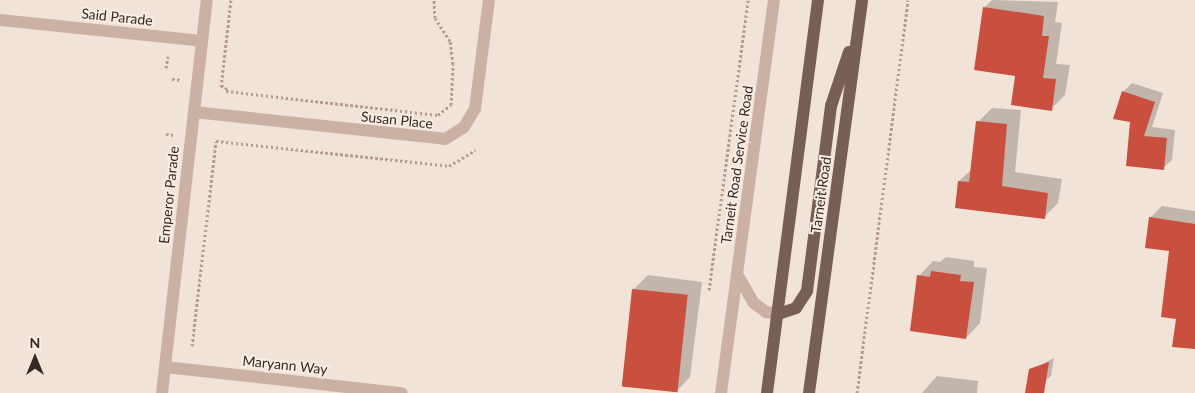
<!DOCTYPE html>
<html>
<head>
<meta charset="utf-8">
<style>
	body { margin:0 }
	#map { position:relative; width:1195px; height:393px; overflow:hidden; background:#f2e3d8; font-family:Lato,sans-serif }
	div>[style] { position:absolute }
	.shadow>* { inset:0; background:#0003 }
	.building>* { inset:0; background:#c9503e; transform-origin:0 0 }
	.path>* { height:3px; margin-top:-1.5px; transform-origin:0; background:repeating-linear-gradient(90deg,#b69b8e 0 2.5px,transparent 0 5px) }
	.minor>* { height:12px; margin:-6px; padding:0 6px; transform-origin:6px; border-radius:6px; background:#cab1a4 }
	.major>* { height:12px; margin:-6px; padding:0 6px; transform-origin:6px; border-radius:6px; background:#775e56 }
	span { translate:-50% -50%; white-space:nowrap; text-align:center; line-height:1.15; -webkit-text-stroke:4px #f9ede4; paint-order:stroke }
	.street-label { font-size:14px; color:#352926 }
	.north { position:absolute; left:10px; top:333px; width:50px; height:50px; -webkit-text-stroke:4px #f9ede4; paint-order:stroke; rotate:0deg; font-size:14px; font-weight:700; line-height:20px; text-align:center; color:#352926 }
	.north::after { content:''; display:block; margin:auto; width:18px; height:22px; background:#352926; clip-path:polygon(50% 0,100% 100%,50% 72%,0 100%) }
</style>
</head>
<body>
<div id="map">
	<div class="shadow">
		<i style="clip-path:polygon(992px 0,1058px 2px,1055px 22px,1062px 23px,1056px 64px,1070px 65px,1065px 95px,1051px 109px,1016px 75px,984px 8px)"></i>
		<i style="clip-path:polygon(1132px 83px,1163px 93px,1152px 127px,1175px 130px,1172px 160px,1163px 168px,1132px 121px,1123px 92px)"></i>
		<i style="clip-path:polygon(992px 108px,1021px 110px,1015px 172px,1062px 179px,1058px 203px,1044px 217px,959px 181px,972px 169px,978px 122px)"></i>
		<i style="clip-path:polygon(1162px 206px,1195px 211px,1195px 348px,1177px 318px,1170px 250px,1150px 218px)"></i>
		<i style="clip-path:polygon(946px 257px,974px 261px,974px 267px,987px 268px,980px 323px,966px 338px,919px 276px,933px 261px,940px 262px)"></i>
		<i style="clip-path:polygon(648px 275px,702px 282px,690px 377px,676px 392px,622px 385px,634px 289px)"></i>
		<i style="clip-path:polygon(1054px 358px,1051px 376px,1045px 381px,1031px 370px)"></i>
		<i style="clip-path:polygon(937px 376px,978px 381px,977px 393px,922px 393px)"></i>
	</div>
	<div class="building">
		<i style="clip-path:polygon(983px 7px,1044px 16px,1042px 36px,1049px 36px,1043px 78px,1056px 79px,1052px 111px,1011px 105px,1015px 76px,974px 70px)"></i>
		<i style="clip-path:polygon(1122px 91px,1155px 102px,1144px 136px,1167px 138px,1164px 170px,1126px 166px,1130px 122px,1113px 119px)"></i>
		<i style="clip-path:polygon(976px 121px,1007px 124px,1002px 186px,1048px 193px,1045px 219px,955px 208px,958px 181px,969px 182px)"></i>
		<i style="clip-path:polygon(1149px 217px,1195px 224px,1195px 349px,1172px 347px,1176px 319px,1161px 317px,1169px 251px,1145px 248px)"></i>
		<i style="clip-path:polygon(931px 271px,961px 275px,960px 281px,974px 282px,966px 339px,910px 331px,917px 275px,930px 277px)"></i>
		<i style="left:632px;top:289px;width:56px;height:98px;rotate:6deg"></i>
		<i style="clip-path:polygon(1049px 362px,1044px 393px,1025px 393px,1029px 369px)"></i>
	</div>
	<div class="path">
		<i style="left:231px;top:0;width:87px;rotate:96.6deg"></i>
		<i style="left:221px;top:86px;width:5px;rotate:11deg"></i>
		<i style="left:226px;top:87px;width:4px;rotate:90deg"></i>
		<i style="left:226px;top:91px;width:213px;rotate:6.5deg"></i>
		<i style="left:438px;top:115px;width:16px;rotate:-38deg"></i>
		<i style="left:451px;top:105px;width:41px;rotate:-87.2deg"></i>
		<i style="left:453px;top:64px;width:23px;rotate:-97deg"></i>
		<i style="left:450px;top:41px;width:27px;rotate:-123deg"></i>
		<i style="left:435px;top:18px;width:18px;rotate:-93deg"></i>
		<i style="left:166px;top:68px;width:12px;rotate:-81deg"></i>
		<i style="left:172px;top:79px;width:9px;rotate:6deg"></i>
		<i style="left:166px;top:134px;width:7px;rotate:8deg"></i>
		<i style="left:709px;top:290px;width:293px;rotate:-82.3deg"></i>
		<i style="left:192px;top:346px;width:206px;rotate:-83.3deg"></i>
		<i style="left:216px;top:141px;width:234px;rotate:6.1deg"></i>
		<i style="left:449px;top:166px;width:31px;rotate:-31deg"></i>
		<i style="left:857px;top:393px;width:396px;rotate:-82.6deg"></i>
	</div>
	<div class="minor">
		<i style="left:774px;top:0;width:276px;rotate:97.7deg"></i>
		<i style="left:737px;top:274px;width:34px;rotate:60deg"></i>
		<i style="left:754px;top:303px;width:15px;rotate:37deg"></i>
		<i style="left:766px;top:312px;width:12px;rotate:9deg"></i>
		<i style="left:0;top:20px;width:203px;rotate:5.9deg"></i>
		<i style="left:194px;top:112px;width:252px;rotate:6.1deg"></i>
		<i style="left:445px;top:139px;width:22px;rotate:-32deg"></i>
		<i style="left:464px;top:127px;width:21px;rotate:-59deg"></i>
		<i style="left:475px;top:109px;width:110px;rotate:-82.7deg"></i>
		<i style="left:165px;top:367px;width:238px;rotate:6.3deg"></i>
		<i style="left:162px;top:393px;width:396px;rotate:-83.5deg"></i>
		<i style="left:721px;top:393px;width:120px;rotate:-82.3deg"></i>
	</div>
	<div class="major">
		<i style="left:778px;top:314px;width:19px;rotate:-18deg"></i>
		<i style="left:796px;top:308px;width:20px;rotate:-57deg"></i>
		<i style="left:807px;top:291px;width:187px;rotate:-82.6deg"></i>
		<i style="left:831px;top:106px;width:57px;rotate:-71.6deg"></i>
		<i style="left:767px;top:393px;width:396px;rotate:-82.6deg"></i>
		<i style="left:809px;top:393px;width:397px;rotate:-82.3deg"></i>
	</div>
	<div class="street-label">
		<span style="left:117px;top:17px;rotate:6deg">Said Parade</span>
		<span style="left:397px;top:120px;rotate:6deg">Susan Place</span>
		<span style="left:737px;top:165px;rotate:-82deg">Tarneit Road Service Road</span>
		<span style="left:169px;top:195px;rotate:-84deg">Emperor Parade</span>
		<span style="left:821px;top:195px;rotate:-82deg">Tarneit Road</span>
		<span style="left:285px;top:365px;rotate:6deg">Maryann Way</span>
	</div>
	<div class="north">N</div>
</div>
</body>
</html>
